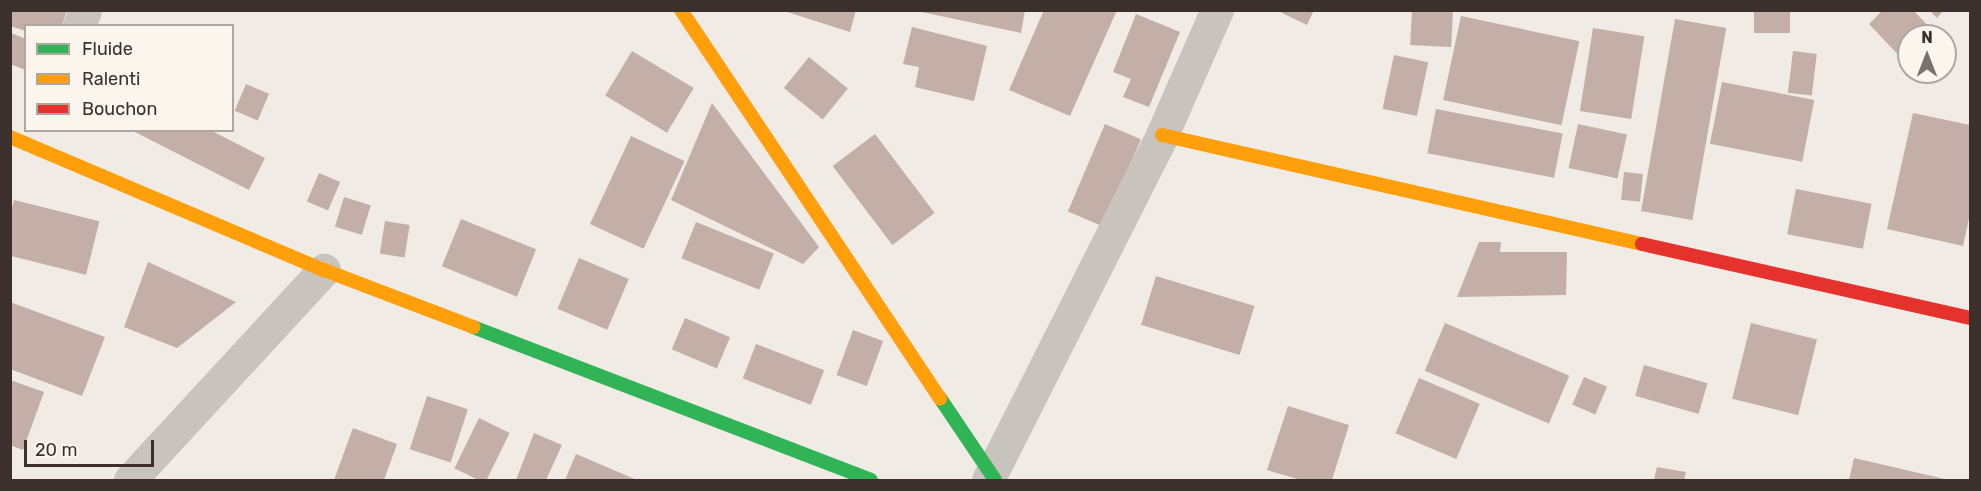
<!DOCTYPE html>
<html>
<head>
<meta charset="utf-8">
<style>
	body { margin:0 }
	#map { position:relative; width:1981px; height:491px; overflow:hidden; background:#f0ebe5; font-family:Rubik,sans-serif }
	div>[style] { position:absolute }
	.building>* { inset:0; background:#c3afa7; transform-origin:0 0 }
	.street>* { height:33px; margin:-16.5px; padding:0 16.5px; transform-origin:16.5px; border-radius:16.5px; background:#c9c3be }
	.fast>* { height:14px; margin:-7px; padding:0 7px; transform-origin:7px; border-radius:7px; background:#30b455 }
	.slow>* { height:14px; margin:-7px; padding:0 7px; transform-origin:7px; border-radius:7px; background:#ff9f0a }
	.jam>* { height:14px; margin:-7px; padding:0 7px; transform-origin:7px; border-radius:7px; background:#e5322d }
	span { translate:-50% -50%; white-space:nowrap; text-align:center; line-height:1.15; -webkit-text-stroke:5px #fbf5ee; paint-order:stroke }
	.frame { position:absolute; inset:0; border:12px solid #3b302b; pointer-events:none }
	.legend { position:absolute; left:24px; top:24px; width:210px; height:108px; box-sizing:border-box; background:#fbf5ee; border:2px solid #aea6a0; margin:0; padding:8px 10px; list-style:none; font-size:18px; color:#3b302b }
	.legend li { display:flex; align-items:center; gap:12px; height:30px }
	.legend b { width:30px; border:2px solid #aea6a0 }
	.north { position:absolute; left:1897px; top:24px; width:60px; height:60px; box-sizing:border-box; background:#fbf5ee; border:2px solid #aea6a0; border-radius:50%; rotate:0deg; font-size:16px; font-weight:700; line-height:24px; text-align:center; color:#3b302b }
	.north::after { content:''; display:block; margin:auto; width:21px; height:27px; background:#7a716c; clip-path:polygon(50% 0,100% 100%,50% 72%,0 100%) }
	.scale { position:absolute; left:24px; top:440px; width:130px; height:27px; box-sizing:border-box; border:3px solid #3b302b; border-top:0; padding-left:8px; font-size:18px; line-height:21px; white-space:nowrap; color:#3b302b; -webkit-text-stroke:4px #fbf5ee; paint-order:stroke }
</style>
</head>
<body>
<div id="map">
	<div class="building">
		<i style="clip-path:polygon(10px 10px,67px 10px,62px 26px,26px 26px,26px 31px,10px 26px)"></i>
		<i style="clip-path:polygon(781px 10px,856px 10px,850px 32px)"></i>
		<i style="clip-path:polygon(912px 10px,1025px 10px,1021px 33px)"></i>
		<i style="clip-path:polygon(1044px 10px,1117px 10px,1070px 116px,1009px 90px)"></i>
		<i style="clip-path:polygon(1276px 10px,1314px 10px,1307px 25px)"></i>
		<i style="left:1412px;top:10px;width:41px;height:35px;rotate:3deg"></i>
		<i style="left:1754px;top:10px;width:36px;height:23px"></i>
		<i style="clip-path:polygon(1883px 10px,1913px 10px,1934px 32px,1929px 36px,1909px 36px,1909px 56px,1904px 61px,1869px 24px)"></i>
		<i style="clip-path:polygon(1929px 10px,1944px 10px,1937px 18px)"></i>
		<i style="clip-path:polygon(1136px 14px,1180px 32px,1149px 107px,1123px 97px,1131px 79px,1113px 72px)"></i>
		<i style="left:1461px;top:16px;width:121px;height:86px;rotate:12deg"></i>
		<i style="left:1675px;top:19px;width:52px;height:195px;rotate:10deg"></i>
		<i style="clip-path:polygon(912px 27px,987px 46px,974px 101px,915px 87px,919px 67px,903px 64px)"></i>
		<i style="left:1593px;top:28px;width:52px;height:84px;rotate:9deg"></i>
		<i style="clip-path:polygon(11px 33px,26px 39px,26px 70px,10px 64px)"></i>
		<i style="left:632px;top:51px;width:72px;height:52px;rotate:31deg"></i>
		<i style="left:1793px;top:51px;width:24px;height:42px;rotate:7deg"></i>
		<i style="left:1394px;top:55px;width:35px;height:55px;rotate:12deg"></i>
		<i style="left:809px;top:57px;width:50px;height:40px;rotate:39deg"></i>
		<i style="left:1722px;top:82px;width:94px;height:63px;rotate:11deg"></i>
		<i style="left:246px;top:84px;width:25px;height:29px;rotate:23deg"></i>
		<i style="clip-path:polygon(712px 103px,819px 247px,803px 264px,671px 200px)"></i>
		<i style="left:1436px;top:109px;width:129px;height:45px;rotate:11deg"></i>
		<i style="clip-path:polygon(1913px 113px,1970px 125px,1970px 214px,1963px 246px,1887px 229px)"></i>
		<i style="left:1105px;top:124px;width:39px;height:95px;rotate:23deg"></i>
		<i style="left:1578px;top:124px;width:50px;height:45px;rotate:12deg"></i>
		<i style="clip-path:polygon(131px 130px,210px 130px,265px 158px,249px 190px)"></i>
		<i style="left:875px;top:134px;width:99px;height:53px;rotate:53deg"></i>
		<i style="left:631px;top:136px;width:59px;height:97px;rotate:25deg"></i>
		<i style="left:1624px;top:172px;width:19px;height:28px;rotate:6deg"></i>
		<i style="left:319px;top:173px;width:23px;height:31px;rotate:23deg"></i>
		<i style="left:1796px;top:189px;width:77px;height:46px;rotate:11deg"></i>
		<i style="left:344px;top:197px;width:28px;height:31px;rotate:17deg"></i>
		<i style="left:14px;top:200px;width:88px;height:55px;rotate:14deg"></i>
		<i style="left:461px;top:219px;width:81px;height:51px;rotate:22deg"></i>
		<i style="left:385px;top:221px;width:25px;height:33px;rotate:9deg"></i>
		<i style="left:696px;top:222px;width:84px;height:39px;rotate:22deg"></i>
		<i style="clip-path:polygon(1479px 242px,1501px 242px,1500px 252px,1567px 252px,1566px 295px,1457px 297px)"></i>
		<i style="left:579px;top:258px;width:54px;height:55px;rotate:23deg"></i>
		<i style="clip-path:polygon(148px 262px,236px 302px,177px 348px,124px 327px)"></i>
		<i style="left:1156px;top:276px;width:103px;height:51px;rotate:17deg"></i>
		<i style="clip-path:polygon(10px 302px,105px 337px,82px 396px,10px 369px)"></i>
		<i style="left:685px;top:318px;width:49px;height:34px;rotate:23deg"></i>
		<i style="left:1445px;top:323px;width:135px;height:52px;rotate:23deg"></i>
		<i style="left:1751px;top:323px;width:68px;height:78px;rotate:14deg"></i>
		<i style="left:853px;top:330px;width:32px;height:48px;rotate:20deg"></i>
		<i style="left:756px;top:344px;width:73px;height:37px;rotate:21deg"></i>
		<i style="left:1644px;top:365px;width:66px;height:32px;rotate:16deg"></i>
		<i style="left:1584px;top:377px;width:25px;height:30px;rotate:23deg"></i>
		<i style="left:1419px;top:378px;width:66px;height:60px;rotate:23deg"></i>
		<i style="clip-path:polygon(10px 380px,44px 392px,23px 450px,10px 445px)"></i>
		<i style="left:427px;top:396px;width:43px;height:56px;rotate:18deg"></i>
		<i style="clip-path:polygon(1288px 406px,1349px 425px,1332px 480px,1301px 480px,1267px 470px)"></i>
		<i style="left:479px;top:418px;width:34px;height:56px;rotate:26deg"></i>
		<i style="clip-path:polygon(353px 428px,397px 444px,384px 480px,334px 480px)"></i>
		<i style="clip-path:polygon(534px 433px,562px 445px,546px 480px,516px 480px)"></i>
		<i style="clip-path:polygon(576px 454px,637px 480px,565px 480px)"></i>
		<i style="clip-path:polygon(1854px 458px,1949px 480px,1849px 480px)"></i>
		<i style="clip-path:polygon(1657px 467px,1686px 472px,1684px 480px,1654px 480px)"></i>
	</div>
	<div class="street">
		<i style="left:79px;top:26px;width:17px;rotate:-69deg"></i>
		<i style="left:130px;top:480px;width:286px;rotate:-47.3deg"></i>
		<i style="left:988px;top:480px;width:386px;rotate:-63.2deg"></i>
		<i style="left:1162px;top:135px;width:137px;rotate:-66.3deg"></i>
	</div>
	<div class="fast">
		<i style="left:473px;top:327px;width:426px;rotate:21deg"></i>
		<i style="left:940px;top:398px;width:99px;rotate:56.1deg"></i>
	</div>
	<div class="slow">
		<i style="left:681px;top:10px;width:467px;rotate:56.3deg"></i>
		<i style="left:1162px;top:135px;width:492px;rotate:12.8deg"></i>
		<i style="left:10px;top:137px;width:341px;rotate:23deg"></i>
		<i style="left:324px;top:270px;width:160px;rotate:20.9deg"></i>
	</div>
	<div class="jam">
		<i style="left:1642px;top:244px;width:336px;rotate:12.7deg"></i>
	</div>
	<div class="frame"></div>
	<ul class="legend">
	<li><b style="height:8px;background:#30b455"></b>Fluide</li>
	<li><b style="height:8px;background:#ff9f0a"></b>Ralenti</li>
	<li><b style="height:8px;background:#e5322d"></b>Bouchon</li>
	</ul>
	<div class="north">N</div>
	<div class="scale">20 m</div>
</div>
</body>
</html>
